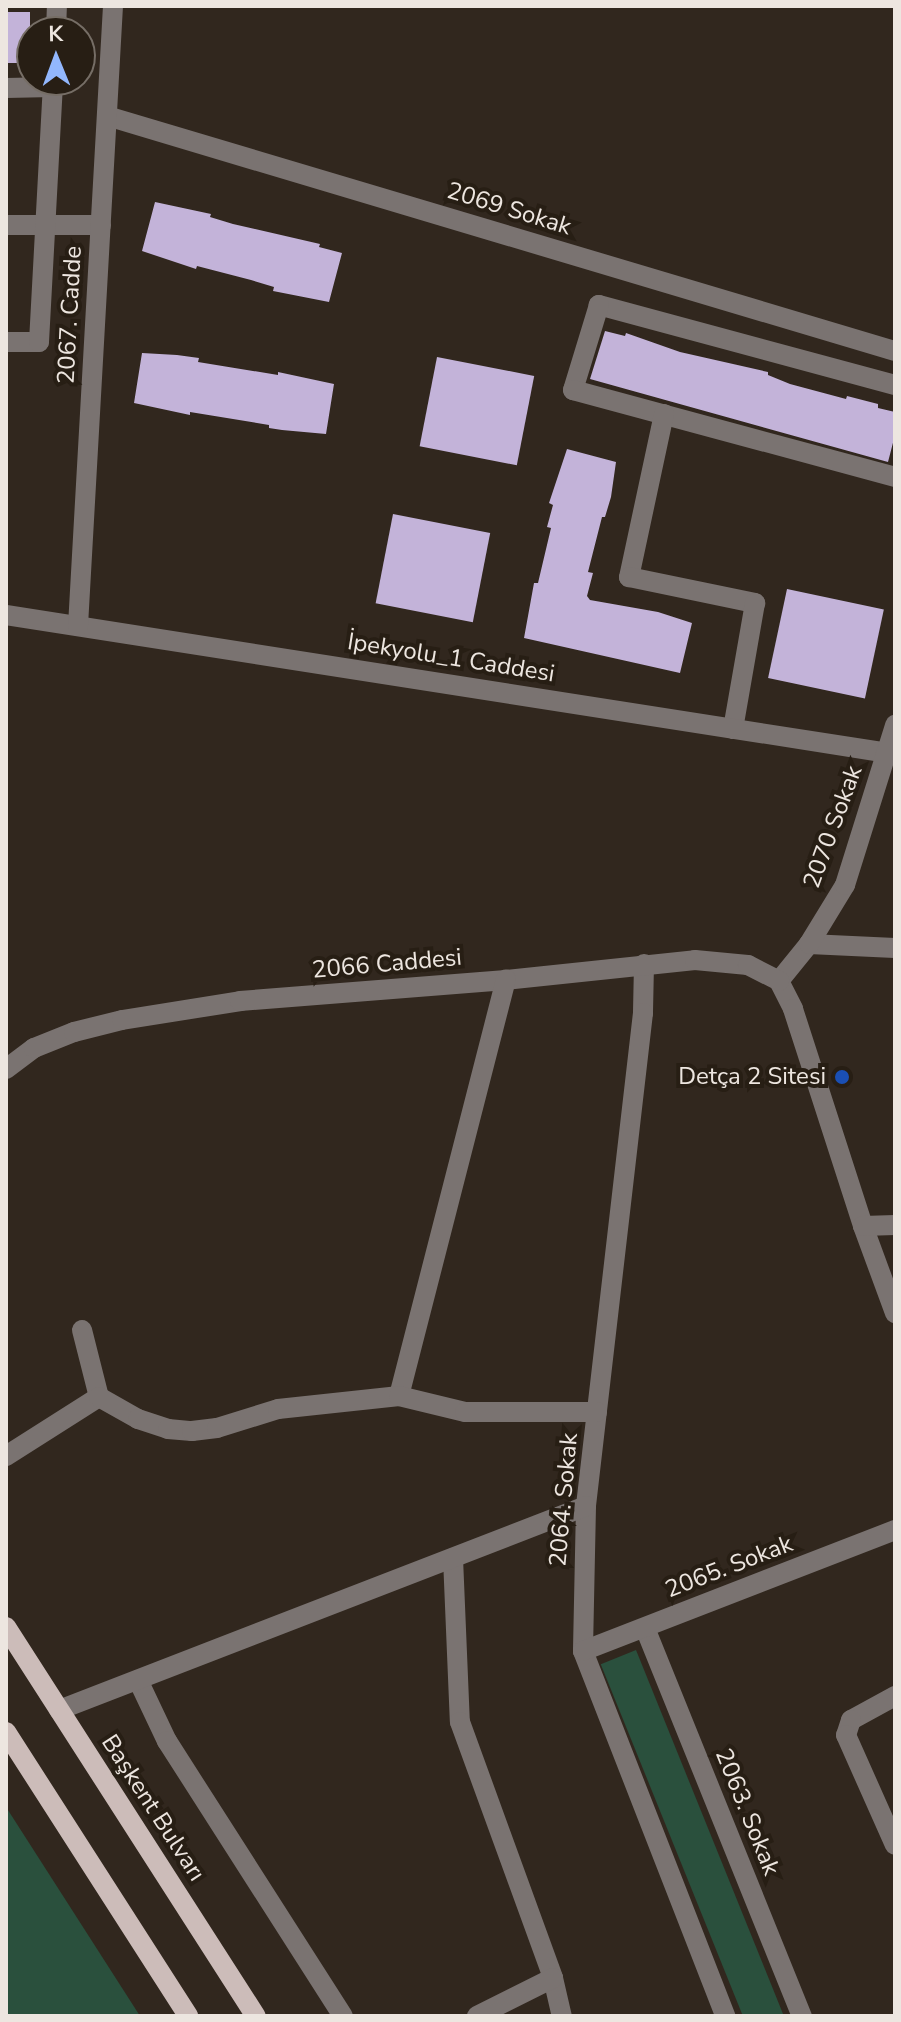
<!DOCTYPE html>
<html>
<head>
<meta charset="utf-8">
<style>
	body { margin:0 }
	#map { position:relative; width:901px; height:2022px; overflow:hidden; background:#31271e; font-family:"Nunito Sans",sans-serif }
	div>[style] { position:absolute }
	.green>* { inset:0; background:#2a503d; transform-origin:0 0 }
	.building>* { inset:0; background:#c3b3d9; transform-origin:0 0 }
	.minor>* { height:20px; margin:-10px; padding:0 10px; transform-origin:10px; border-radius:10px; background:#7a7371 }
	.major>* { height:20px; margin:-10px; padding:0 10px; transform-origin:10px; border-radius:10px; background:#ccbcb9 }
	.dots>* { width:22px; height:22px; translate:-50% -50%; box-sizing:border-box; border:4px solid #271e14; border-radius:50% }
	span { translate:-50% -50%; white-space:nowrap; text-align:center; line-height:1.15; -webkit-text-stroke:8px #271e14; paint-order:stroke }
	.street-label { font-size:24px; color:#ede6e0 }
	.poi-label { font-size:24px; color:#ede6e0 }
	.right { translate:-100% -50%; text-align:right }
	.frame { position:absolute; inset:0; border:8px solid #ede6e0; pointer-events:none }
	.north { position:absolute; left:16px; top:16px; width:80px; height:80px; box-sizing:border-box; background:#271e14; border:2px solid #766e66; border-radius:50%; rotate:359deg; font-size:22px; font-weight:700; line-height:32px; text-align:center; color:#ede6e0 }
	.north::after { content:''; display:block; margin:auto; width:28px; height:36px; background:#92b7fd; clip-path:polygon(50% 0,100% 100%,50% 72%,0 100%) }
</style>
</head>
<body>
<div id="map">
	<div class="green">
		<i style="left:636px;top:1650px;width:396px;height:38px;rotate:68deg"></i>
		<i style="clip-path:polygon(6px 1807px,140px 2016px,6px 2016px)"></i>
	</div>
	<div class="building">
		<i style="left:6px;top:12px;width:24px;height:51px"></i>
		<i style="clip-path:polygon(155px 202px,211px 214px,210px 217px,233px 224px,320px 244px,319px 247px,342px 253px,329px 302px,273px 291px,274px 287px,251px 280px,197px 266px,196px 269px,142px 251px)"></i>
		<i style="clip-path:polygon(605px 331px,625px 336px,626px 333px,680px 352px,768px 372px,768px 375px,790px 384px,846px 399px,847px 396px,878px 404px,878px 408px,895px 412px,895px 435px,888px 462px,590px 379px)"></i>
		<i style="clip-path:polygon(142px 353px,177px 355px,199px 358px,198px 362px,278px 375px,278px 372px,334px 384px,326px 434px,282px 430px,269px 428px,269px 425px,190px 412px,190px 415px,134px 403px)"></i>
		<i style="left:437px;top:357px;width:99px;height:91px;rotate:11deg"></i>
		<i style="clip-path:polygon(567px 449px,616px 462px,611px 497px,605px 517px,602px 517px,588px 572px,593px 573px,587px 596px,590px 600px,658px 612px,692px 623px,680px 673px,524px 638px,534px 583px,538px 583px,551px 528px,547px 527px,553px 505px,549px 503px)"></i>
		<i style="left:393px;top:514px;width:99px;height:91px;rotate:11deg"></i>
		<i style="left:787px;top:589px;width:99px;height:91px;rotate:12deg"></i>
	</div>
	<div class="minor">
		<i style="left:56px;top:32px;width:26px;rotate:-88deg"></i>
		<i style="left:6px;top:88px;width:47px;rotate:-1.2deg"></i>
		<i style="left:107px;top:116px;width:822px;rotate:16.61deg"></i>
		<i style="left:6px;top:225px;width:95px"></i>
		<i style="left:6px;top:342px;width:33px"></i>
		<i style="left:39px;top:342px;width:262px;rotate:-86.9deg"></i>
		<i style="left:895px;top:385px;width:307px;rotate:-164.9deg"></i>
		<i style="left:599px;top:305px;width:89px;rotate:107deg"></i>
		<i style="left:573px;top:390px;width:334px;rotate:15.1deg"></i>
		<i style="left:664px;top:414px;width:167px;rotate:102.1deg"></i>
		<i style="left:629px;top:577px;width:129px;rotate:11.7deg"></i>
		<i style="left:755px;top:603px;width:128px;rotate:99.9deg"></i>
		<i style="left:6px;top:615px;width:893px;rotate:8.89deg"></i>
		<i style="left:78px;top:626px;width:621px;rotate:-86.77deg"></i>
		<i style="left:809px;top:944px;width:86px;rotate:2.7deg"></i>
		<i style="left:644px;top:964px;width:49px;rotate:91.2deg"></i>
		<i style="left:643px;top:1013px;width:496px;rotate:96.6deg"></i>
		<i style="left:586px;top:1506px;width:145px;rotate:91.2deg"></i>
		<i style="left:583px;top:1651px;width:392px;rotate:68.7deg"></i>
		<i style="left:779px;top:981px;width:31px;rotate:63deg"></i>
		<i style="left:793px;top:1009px;width:228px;rotate:72.1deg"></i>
		<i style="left:863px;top:1226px;width:93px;rotate:69.8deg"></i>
		<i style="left:779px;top:981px;width:48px;rotate:-51deg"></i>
		<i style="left:809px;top:944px;width:69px;rotate:-58.6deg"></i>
		<i style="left:845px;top:885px;width:168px;rotate:-72.6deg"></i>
		<i style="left:6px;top:1069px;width:35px;rotate:-37deg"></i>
		<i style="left:34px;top:1048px;width:43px;rotate:-21.8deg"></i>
		<i style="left:74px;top:1032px;width:49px;rotate:-14deg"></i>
		<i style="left:122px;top:1020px;width:120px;rotate:-9.1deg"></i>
		<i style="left:240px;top:1001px;width:267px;rotate:-4.5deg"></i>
		<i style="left:506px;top:980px;width:190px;rotate:-6deg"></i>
		<i style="left:695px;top:960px;width:53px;rotate:5.4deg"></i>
		<i style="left:748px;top:965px;width:35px;rotate:27deg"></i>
		<i style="left:863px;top:1226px;width:32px;rotate:-2deg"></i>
		<i style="left:82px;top:1330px;width:69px;rotate:75.8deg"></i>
		<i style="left:399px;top:1396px;width:430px;rotate:-75.6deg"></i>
		<i style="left:6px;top:1456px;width:110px;rotate:-32.4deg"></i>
		<i style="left:99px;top:1397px;width:45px;rotate:29.4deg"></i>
		<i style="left:138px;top:1419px;width:32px;rotate:18deg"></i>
		<i style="left:168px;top:1429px;width:24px;rotate:5deg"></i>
		<i style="left:192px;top:1431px;width:25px;rotate:-7deg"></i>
		<i style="left:217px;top:1428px;width:64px;rotate:-17.3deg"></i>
		<i style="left:278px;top:1409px;width:122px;rotate:-6.1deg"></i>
		<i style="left:399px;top:1396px;width:68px;rotate:13.6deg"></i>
		<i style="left:465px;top:1412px;width:132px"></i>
		<i style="left:453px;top:1558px;width:164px;rotate:87.6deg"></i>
		<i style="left:460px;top:1722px;width:272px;rotate:70deg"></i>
		<i style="left:553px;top:1978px;width:39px;rotate:77deg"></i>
		<i style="left:645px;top:1628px;width:419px;rotate:68deg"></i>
		<i style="left:583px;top:1651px;width:335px;rotate:-21.2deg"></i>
		<i style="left:138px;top:1680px;width:68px;rotate:64.6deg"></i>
		<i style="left:167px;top:1741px;width:326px;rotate:57.4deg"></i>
		<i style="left:895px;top:1696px;width:50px;rotate:151.4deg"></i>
		<i style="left:851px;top:1720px;width:16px;rotate:108deg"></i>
		<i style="left:846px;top:1735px;width:120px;rotate:66deg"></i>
		<i style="left:59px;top:1710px;width:565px;rotate:-21.16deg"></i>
		<i style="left:477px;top:2016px;width:85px;rotate:-26.6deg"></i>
	</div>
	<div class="major">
		<i style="left:6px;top:1627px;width:462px;rotate:57.3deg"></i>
		<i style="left:6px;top:1732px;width:337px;rotate:57.3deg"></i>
	</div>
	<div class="dots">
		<i style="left:842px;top:1077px;background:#1a4fb4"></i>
	</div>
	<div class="street-label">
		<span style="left:509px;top:209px;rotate:17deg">2069 Sokak</span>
		<span style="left:70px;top:315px;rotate:-87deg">2067. Cadde</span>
		<span style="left:451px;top:658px;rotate:9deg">İpekyolu_1 Caddesi</span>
		<span style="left:833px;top:827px;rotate:-70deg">2070 Sokak</span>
		<span style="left:387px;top:964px;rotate:-5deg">2066 Caddesi</span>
		<span style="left:564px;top:1500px;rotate:-85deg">2064. Sokak</span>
		<span style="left:729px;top:1567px;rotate:-21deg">2065. Sokak</span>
		<span style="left:153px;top:1808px;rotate:57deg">Başkent Bulvarı</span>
		<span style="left:747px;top:1812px;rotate:68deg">2063. Sokak</span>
	</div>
	<div class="poi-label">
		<span class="right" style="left:826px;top:1077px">Detça 2 Sitesi</span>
	</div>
	<div class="frame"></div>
	<div class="north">K</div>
</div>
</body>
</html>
